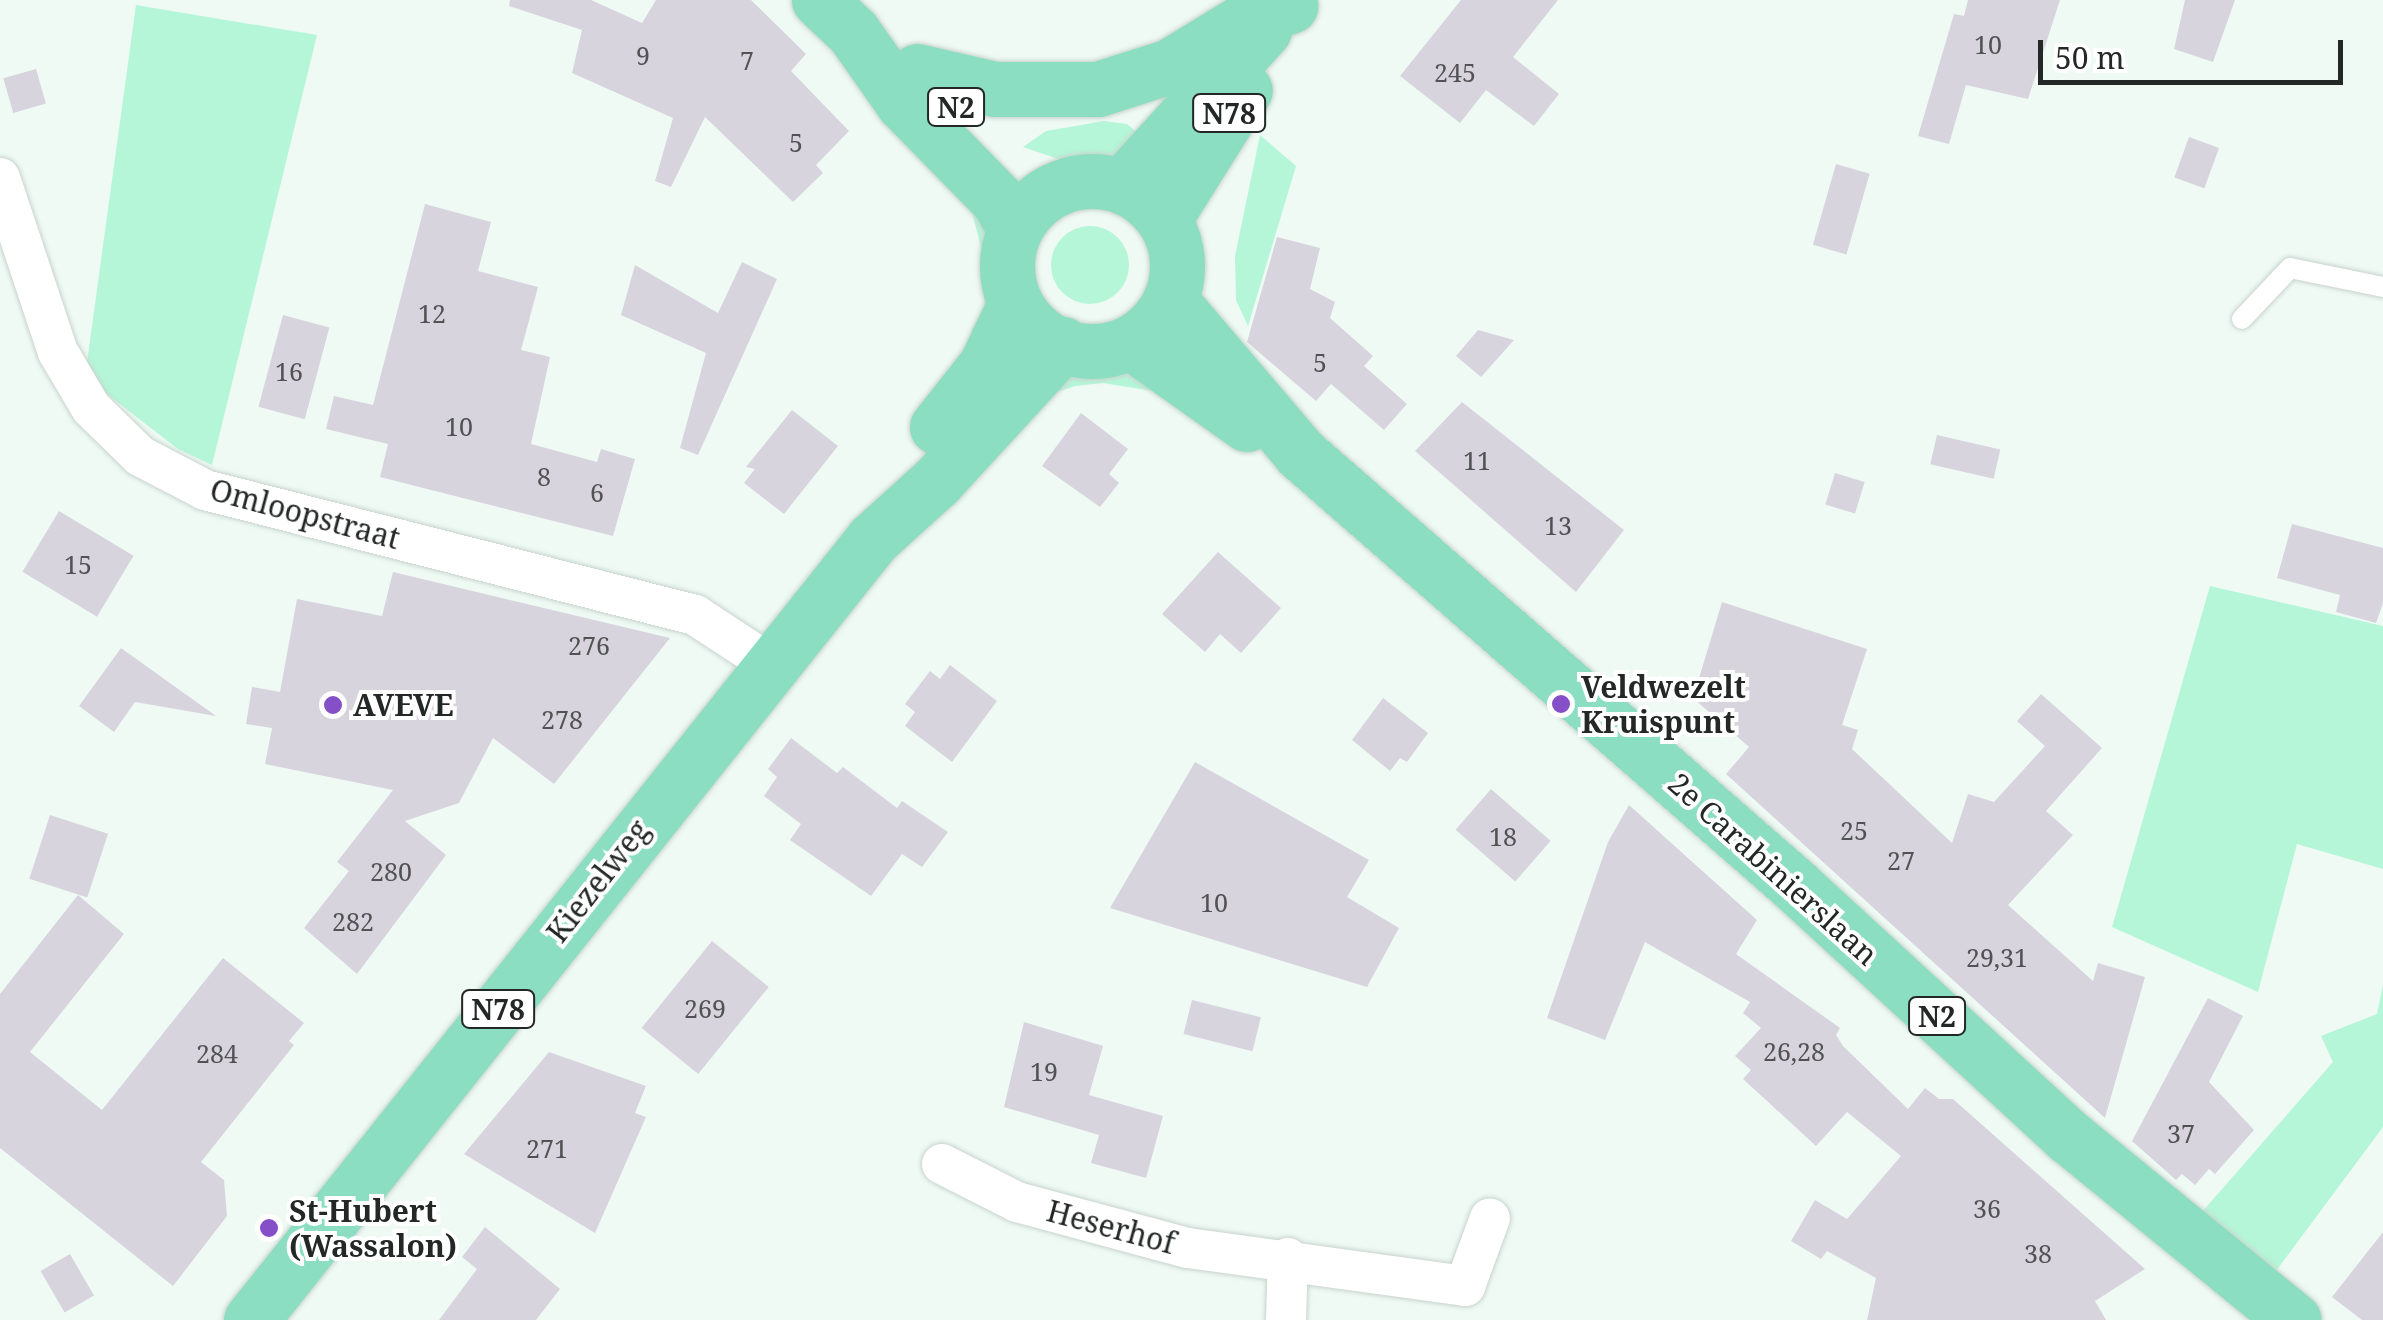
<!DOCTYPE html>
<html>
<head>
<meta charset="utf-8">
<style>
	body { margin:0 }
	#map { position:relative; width:2383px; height:1320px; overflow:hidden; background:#effaf5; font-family:"Noto Serif",serif }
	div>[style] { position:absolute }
	.green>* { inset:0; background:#b5f6d8 }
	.round { border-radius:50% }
	.building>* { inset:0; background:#d8d4de; transform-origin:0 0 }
	.roads { filter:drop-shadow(0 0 2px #c8d3cd) drop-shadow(0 0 2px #c8d3cd) }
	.lane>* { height:20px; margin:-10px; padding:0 10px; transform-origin:10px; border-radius:10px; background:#fff }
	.street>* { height:40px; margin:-20px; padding:0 20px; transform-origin:20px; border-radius:20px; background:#fff }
	.primary>* { height:55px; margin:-27.5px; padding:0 27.5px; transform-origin:27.5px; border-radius:27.5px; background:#8bdec1 }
	.primary>.ring { margin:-27.5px; padding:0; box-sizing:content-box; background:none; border:55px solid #8bdec1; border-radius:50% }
	.dots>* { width:28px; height:28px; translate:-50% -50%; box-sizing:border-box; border:5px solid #fff; border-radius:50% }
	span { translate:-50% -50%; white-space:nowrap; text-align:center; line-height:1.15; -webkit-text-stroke:8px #fff; paint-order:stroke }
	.number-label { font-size:25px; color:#505253 }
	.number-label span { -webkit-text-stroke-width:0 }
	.shield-label span { padding:2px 8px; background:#fff; border:2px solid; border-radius:8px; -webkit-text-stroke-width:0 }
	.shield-label { font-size:28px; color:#232725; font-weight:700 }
	.street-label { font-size:30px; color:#232725 }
	.poi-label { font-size:30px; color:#232725; font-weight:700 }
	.left { translate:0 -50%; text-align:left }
	.scale { position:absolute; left:2038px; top:40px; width:305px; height:45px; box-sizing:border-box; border:5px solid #232725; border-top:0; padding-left:12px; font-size:30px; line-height:35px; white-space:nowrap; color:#232725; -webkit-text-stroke:8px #fff; paint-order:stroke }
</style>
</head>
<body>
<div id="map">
	<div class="green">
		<i style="clip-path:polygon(136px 5px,317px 35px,212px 465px,178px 449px,85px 377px)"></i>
		<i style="clip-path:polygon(1104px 121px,1127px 124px,1145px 139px,1130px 153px,1102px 162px,1070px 163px,1023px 147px,1046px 131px)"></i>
		<i style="clip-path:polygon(1260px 135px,1296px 166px,1248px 326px,1236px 300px,1235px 256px)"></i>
		<i style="clip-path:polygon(969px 200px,984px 211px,994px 283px,976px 349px,971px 331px,984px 307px,984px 259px)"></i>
		<i class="round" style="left:1051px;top:226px;width:78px;height:78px"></i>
		<i style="clip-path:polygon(1111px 365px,1166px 382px,1152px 391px,1103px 383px,1075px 386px,1040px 398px,1078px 367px)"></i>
		<i style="clip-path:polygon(2210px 586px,2383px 626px,2383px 869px,2297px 844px,2258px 992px,2112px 927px)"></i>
		<i style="clip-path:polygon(2383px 985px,2383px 1127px,2276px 1271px,2202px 1212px,2333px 1062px,2321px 1036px,2377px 1014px)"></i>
	</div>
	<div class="building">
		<i style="clip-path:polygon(510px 0,591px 0,642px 23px,656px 0,751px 0,806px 54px,791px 71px,849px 131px,816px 165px,823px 173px,793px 202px,705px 117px,671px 187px,655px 181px,673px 118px,572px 73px,582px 30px,509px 6px)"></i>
		<i style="clip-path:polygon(1461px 0,1558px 0,1513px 57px,1559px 94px,1534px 126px,1486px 90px,1460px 123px,1400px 76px)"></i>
		<i style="clip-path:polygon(1968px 0,2060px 0,2028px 99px,1966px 85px,1949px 144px,1918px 136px,1954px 14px,1964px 16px)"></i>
		<i style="clip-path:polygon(2185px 0,2235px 0,2213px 62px,2174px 49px)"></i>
		<i style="left:36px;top:69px;width:36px;height:34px;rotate:74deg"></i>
		<i style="left:2189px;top:137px;width:32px;height:43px;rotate:20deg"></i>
		<i style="left:1836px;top:164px;width:35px;height:84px;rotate:16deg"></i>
		<i style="clip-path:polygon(425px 204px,491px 222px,478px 271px,538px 287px,521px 350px,550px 357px,531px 444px,597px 462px,601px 449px,635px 459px,613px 536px,380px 477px,388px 444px,326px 429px,334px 396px,373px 405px)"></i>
		<i style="clip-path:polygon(1277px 237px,1320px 248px,1310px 289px,1335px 302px,1330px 318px,1373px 356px,1364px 366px,1407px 404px,1384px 430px,1331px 384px,1316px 401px,1247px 342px)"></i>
		<i style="clip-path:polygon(742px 262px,777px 279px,698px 455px,680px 448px,706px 353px,621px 315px,635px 265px,718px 313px)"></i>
		<i style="left:283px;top:315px;width:48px;height:95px;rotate:15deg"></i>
		<i style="clip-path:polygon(1478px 330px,1514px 340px,1481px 377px,1456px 356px)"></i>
		<i style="clip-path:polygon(1462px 402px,1624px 530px,1576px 592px,1415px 451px)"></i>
		<i style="clip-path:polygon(792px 410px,838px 446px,784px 514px,744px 483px,755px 469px,746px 467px)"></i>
		<i style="clip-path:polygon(1081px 413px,1128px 449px,1109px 474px,1119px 483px,1100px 507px,1042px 466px)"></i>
		<i style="left:1937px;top:435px;width:65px;height:30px;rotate:13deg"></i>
		<i style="left:1835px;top:473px;width:31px;height:33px;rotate:17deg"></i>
		<i style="left:59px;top:511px;width:87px;height:71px;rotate:31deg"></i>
		<i style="clip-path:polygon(2292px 524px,2383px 548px,2383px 603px,2376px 623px,2336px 612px,2340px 595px,2277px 578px)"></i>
		<i style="clip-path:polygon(1218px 552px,1281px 608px,1241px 653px,1220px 634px,1205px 652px,1162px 614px)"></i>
		<i style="clip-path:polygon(393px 572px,670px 638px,554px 784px,493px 738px,459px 803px,405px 821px,446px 855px,357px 974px,304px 928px,349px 871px,337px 862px,393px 790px,265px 764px,272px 728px,246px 724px,252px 687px,280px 692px,297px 599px,382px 616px)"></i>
		<i style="clip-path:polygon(1722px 602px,1867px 649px,1842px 725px,1858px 730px,1852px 749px,1952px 843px,1968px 794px,1994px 802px,2045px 746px,2017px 721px,2041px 694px,2102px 748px,2046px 811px,2073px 835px,2008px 905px,2093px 981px,2098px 963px,2145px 977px,2105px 1118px,1726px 774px,1749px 747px,1693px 698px)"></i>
		<i style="clip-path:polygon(121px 648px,216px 716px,135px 702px,114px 732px,79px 706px)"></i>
		<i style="clip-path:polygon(950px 665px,997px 701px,952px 762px,905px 726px,915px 712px,905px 704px,930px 671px,940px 679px)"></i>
		<i style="clip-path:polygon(1383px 698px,1428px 733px,1407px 762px,1400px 758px,1390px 771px,1352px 740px)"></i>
		<i style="clip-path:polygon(791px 738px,837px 773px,843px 767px,897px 808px,902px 801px,948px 832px,922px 867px,902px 854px,871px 896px,790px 840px,801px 824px,764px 796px,777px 777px,768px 769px)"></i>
		<i style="clip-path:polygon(1195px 762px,1369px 860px,1347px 897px,1399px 928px,1367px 987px,1110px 908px)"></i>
		<i style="left:1491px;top:789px;width:79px;height:54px;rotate:41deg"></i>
		<i style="clip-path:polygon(1629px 805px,1757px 920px,1736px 954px,1840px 1028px,1836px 1035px,1843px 1046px,1908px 1109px,1925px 1088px,1939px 1099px,1953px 1099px,2145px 1269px,2095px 1301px,2106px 1320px,1867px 1320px,1876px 1278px,1827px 1251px,1821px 1259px,1791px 1241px,1815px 1200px,1847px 1219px,1901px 1156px,1847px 1112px,1816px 1146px,1743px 1079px,1751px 1070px,1735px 1056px,1761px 1028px,1743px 1013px,1750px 1002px,1645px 942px,1605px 1040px,1547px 1018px,1608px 842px)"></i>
		<i style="left:50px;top:815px;width:61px;height:67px;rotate:18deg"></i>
		<i style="clip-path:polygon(78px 895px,124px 934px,30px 1052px,102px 1110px,223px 958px,304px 1023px,289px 1041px,294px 1045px,201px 1162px,224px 1180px,227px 1216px,173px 1286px,0 1148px,0 994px)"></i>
		<i style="left:712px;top:941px;width:73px;height:112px;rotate:39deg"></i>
		<i style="clip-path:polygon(2208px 998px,2243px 1016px,2209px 1082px,2254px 1130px,2215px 1174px,2209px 1169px,2195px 1185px,2182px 1174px,2176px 1180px,2132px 1141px)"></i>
		<i style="left:1192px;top:1000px;width:71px;height:35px;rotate:14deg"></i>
		<i style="clip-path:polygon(1024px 1022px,1103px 1046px,1089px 1095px,1163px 1116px,1146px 1178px,1091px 1163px,1099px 1135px,1004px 1107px)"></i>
		<i style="clip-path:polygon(549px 1052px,646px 1086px,635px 1113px,646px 1117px,595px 1233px,464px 1154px)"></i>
		<i style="clip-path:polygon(485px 1227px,560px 1289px,536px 1320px,439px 1320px,477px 1269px,462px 1257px)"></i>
		<i style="clip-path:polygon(2383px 1232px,2383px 1320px,2362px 1320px,2332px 1297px)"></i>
		<i style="left:70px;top:1254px;width:48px;height:34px;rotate:60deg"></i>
	</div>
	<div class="roads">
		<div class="lane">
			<i style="left:2242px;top:319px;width:70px;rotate:-46.7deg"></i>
			<i style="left:2290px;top:268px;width:95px;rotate:11.5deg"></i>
		</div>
		<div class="street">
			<i style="left:0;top:178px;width:183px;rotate:71.6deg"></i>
			<i style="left:58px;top:352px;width:65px;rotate:59.5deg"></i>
			<i style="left:91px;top:408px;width:69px;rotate:44.4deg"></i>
			<i style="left:140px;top:456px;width:73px;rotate:27.6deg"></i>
			<i style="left:205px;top:490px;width:506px;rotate:14.31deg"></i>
			<i style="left:695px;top:615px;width:90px;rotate:33.2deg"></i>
			<i style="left:942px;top:1164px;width:84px;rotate:26.9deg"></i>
			<i style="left:1017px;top:1202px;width:177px;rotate:15.1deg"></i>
			<i style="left:1188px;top:1248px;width:280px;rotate:7.8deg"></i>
			<i style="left:1465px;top:1286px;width:72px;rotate:-69.8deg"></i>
			<i style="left:1286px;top:1320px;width:62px;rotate:-88.2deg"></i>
		</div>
		<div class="primary">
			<i style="left:819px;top:0;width:47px;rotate:43.3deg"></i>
			<i style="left:853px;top:32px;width:87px;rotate:54.8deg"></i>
			<i style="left:903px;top:103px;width:137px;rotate:45.6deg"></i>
			<i style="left:999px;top:201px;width:31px;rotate:61deg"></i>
			<i style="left:917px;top:71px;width:80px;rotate:13deg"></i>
			<i style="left:995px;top:89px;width:103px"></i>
			<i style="left:1098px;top:89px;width:76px;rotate:-17.7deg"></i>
			<i style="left:1170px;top:66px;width:84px;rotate:-31.4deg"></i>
			<i style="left:1242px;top:22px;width:51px;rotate:-18.4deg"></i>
			<i class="ring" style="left:1007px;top:181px;width:115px;height:115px"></i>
			<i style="left:1122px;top:186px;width:211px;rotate:-47.7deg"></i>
			<i style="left:1164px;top:219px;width:152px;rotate:-57.9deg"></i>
			<i style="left:1170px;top:300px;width:201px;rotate:49.6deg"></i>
			<i style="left:1300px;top:453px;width:657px;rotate:41.11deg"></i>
			<i style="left:1795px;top:885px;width:371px;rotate:42.6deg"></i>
			<i style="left:2068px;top:1136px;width:291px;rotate:39.2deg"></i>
			<i style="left:1131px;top:342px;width:142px;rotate:35.3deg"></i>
			<i style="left:937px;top:427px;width:79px;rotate:-51.7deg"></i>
			<i style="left:986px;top:365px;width:68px;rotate:-64.6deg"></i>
			<i style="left:251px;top:1320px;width:998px;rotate:-51.47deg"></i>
			<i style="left:873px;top:539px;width:86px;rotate:-42.2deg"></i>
			<i style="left:937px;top:481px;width:186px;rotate:-47.4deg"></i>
		</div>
	</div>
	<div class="dots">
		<i style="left:1561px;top:704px;background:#844fc7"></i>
		<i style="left:333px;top:705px;background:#844fc7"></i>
		<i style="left:269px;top:1228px;background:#844fc7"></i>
	</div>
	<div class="number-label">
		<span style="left:1988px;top:44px">10</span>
		<span style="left:643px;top:55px">9</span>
		<span style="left:747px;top:60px">7</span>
		<span style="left:1455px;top:72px">245</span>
		<span style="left:796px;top:142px">5</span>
		<span style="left:432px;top:313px">12</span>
		<span style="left:1320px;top:362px">5</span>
		<span style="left:289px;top:371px">16</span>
		<span style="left:459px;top:426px">10</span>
		<span style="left:1477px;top:460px">11</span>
		<span style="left:544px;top:476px">8</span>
		<span style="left:597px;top:492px">6</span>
		<span style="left:1558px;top:525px">13</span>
		<span style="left:78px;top:564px">15</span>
		<span style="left:589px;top:645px">276</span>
		<span style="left:562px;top:719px">278</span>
		<span style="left:1854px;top:830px">25</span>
		<span style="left:1503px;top:836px">18</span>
		<span style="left:1901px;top:860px">27</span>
		<span style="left:391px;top:871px">280</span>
		<span style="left:1214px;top:902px">10</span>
		<span style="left:353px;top:921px">282</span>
		<span style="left:1997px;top:957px">29,31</span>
		<span style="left:705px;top:1008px">269</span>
		<span style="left:1794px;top:1051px">26,28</span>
		<span style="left:217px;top:1053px">284</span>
		<span style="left:1044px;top:1071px">19</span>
		<span style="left:2181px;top:1133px">37</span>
		<span style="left:547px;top:1148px">271</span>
		<span style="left:1987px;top:1208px">36</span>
		<span style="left:2038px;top:1253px">38</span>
	</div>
	<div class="shield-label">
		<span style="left:956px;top:107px">N2</span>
		<span style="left:1229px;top:113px">N78</span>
		<span style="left:498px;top:1009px">N78</span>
		<span style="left:1937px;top:1016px">N2</span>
	</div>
	<div class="street-label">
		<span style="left:305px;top:514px;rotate:15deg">Omloopstraat</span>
		<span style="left:1773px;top:869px;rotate:42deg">2e Carabinierslaan</span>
		<span style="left:598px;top:881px;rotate:-52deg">Kiezelweg</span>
		<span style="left:1111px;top:1227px;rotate:15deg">Heserhof</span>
	</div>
	<div class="poi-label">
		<span class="left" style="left:1581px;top:704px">Veldwezelt<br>Kruispunt</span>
		<span class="left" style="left:353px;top:705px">AVEVE</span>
		<span class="left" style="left:289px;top:1228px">St-Hubert<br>(Wassalon)</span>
	</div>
	<div class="scale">50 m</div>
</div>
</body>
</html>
